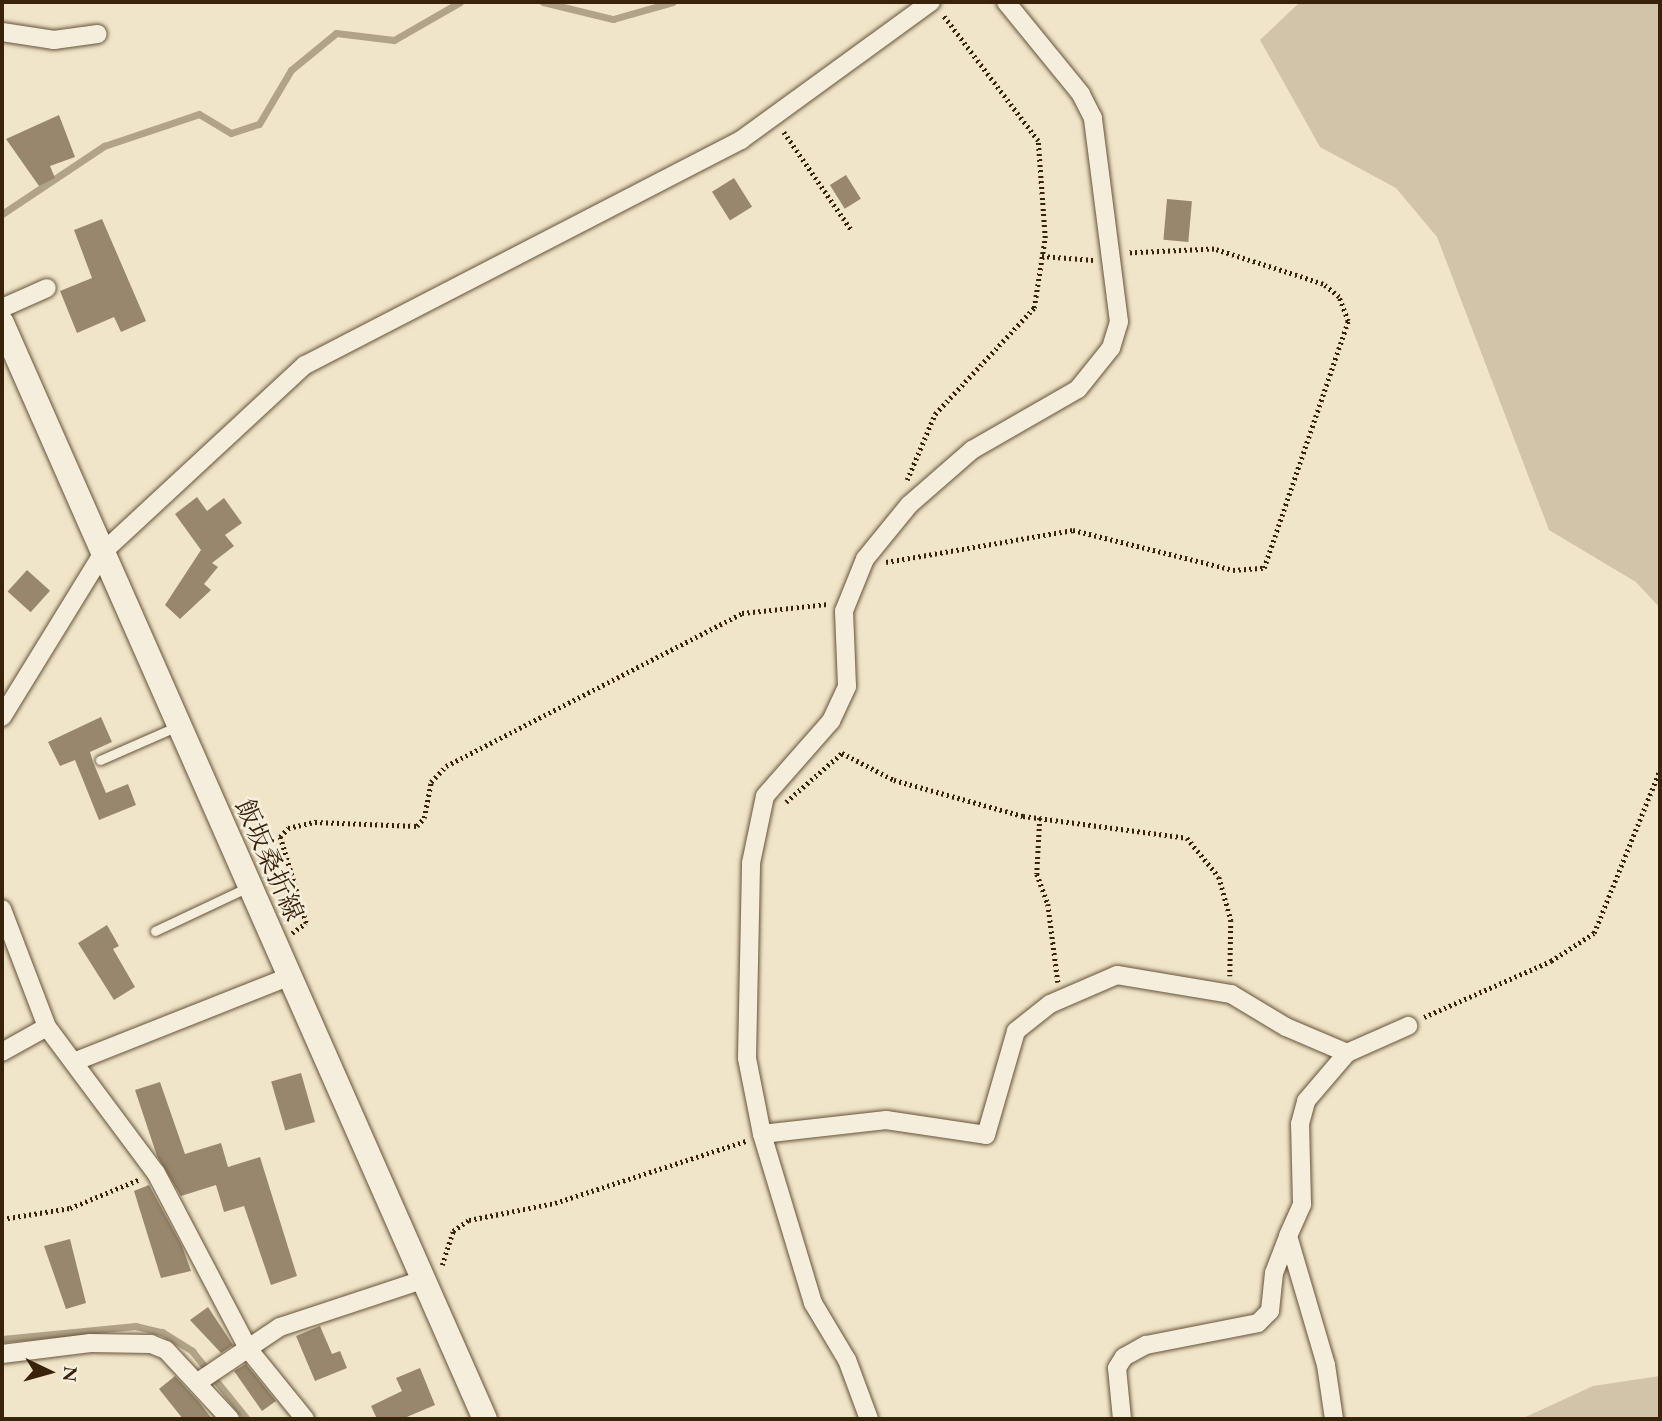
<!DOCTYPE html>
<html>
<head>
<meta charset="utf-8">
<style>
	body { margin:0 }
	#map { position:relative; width:1662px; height:1421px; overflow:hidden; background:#f0e5c9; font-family:"EB Garamond","Noto Serif JP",serif }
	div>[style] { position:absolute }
	.green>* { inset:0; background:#d1c4a8 }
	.stream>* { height:7px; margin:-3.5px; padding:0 3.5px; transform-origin:3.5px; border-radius:3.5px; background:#b1a388 }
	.building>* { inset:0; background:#98876d; transform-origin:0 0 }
	.path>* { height:4.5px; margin-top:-2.25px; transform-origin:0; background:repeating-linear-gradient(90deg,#382209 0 2px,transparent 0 5.5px) }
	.roads { filter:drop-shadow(0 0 2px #665339) drop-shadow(0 0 2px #665339) }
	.lane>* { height:9px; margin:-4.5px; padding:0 4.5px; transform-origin:4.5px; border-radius:4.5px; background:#f5eedc }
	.street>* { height:18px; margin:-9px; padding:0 9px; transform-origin:9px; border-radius:9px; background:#f5eedc }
	.secondary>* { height:24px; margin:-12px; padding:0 12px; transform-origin:12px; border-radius:12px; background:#f5eedc }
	span { translate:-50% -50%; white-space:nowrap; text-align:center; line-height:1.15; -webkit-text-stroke:5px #f5eedc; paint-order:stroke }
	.street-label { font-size:26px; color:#382209 }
	.frame { position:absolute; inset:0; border:4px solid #382209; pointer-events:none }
	.north { position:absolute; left:14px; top:1337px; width:70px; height:70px; -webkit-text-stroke:5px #f5eedc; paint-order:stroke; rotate:95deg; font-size:19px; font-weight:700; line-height:28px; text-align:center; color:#382209 }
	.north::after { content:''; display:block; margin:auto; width:24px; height:32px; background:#382209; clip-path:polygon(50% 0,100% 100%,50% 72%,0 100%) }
</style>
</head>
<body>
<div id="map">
	<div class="green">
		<i style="clip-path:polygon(1300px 2px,1660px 2px,1660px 608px,1636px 582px,1549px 530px,1437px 237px,1396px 188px,1320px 147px,1260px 40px)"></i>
		<i style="clip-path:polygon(1660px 1376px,1660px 1419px,1521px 1419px,1593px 1386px)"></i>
	</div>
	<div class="stream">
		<i style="left:543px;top:2px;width:72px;rotate:13.7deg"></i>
		<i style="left:613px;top:19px;width:62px;rotate:-15.8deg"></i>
		<i style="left:2px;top:214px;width:123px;rotate:-33.7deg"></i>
		<i style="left:104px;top:146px;width:100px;rotate:-18.6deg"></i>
		<i style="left:199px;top:114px;width:37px;rotate:31deg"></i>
		<i style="left:231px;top:133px;width:29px;rotate:-18deg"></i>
		<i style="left:259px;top:124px;width:63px;rotate:-59.3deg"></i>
		<i style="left:291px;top:70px;width:58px;rotate:-39.4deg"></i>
		<i style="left:336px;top:33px;width:58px;rotate:6.9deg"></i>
		<i style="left:394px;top:40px;width:76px;rotate:-29.9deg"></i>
		<i style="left:2px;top:1339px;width:134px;rotate:-5.6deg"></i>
		<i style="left:135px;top:1326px;width:28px;rotate:13deg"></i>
		<i style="left:162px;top:1332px;width:36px;rotate:32deg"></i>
		<i style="left:192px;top:1351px;width:87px;rotate:51deg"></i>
	</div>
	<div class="building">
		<i style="clip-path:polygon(59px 115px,75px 157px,50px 166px,55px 178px,39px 186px,6px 139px)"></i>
		<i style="left:846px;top:175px;width:28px;height:19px;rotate:58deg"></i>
		<i style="left:734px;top:178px;width:34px;height:26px;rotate:58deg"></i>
		<i style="left:1167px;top:199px;width:25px;height:41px;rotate:5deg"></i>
		<i style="clip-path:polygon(102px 219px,146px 321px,121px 332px,114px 317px,77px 333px,60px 291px,92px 278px,74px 230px)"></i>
		<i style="clip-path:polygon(197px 497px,207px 511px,224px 498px,242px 523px,225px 535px,234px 546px,212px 563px,218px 567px,204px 584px,211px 590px,180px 619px,165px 605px,201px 550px,175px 514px)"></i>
		<i style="left:27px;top:570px;width:31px;height:29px;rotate:42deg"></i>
		<i style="clip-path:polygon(101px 717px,112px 742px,90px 752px,93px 762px,106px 793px,128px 784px,136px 805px,99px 820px,75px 760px,60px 766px,48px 742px)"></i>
		<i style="clip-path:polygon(107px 925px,119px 946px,113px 949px,135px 987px,114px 1000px,78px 943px)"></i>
		<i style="left:301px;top:1073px;width:51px;height:31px;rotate:74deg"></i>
		<i style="clip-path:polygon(160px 1082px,185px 1154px,221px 1143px,228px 1167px,260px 1157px,297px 1276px,271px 1285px,244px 1206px,224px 1212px,216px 1185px,181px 1196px,157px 1156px,135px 1090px)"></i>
		<i style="clip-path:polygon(149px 1185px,182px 1246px,191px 1271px,161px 1278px,134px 1191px)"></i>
		<i style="clip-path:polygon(70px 1239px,86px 1303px,66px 1309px,44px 1246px)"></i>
		<i style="clip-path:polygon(208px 1307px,233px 1345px,221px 1353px,190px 1320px)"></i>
		<i style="clip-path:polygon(320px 1326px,332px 1354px,340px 1351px,347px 1368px,315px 1381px,296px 1336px)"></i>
		<i style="clip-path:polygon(246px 1364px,276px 1401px,262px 1411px,234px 1371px)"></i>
		<i style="clip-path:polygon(420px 1368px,435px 1405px,402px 1419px,377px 1419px,371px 1406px,402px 1391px,396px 1378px)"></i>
		<i style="clip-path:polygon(175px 1376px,199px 1402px,212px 1419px,183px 1419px,159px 1389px)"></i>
	</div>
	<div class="path">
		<i style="left:784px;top:132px;width:120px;rotate:55.5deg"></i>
		<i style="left:1042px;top:256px;width:52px;rotate:4.4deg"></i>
		<i style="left:907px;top:480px;width:72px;rotate:-67deg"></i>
		<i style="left:935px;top:414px;width:145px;rotate:-47deg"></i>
		<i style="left:1034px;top:308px;width:71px;rotate:-81.1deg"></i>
		<i style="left:1045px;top:238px;width:97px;rotate:-94.1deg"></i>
		<i style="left:1038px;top:141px;width:159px;rotate:-127.1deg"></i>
		<i style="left:886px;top:562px;width:190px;rotate:-9.7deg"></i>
		<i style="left:1073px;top:530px;width:165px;rotate:14deg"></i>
		<i style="left:1233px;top:570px;width:31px;rotate:-4deg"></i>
		<i style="left:1264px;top:568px;width:261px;rotate:-71.2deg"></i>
		<i style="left:1348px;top:321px;width:26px;rotate:-111deg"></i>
		<i style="left:1339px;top:297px;width:21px;rotate:-141deg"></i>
		<i style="left:1323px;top:284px;width:114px;rotate:-162.2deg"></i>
		<i style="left:1214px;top:249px;width:87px;rotate:177.4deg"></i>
		<i style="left:786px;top:802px;width:74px;rotate:-41.2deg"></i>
		<i style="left:842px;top:753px;width:59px;rotate:27.4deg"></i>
		<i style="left:894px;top:780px;width:134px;rotate:15.6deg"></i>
		<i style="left:1023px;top:816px;width:165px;rotate:7.6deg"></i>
		<i style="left:1187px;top:838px;width:50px;rotate:50.6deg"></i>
		<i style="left:1219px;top:877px;width:45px;rotate:74.4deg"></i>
		<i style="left:1231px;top:920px;width:56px;rotate:91deg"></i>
		<i style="left:1040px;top:818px;width:56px;rotate:93.1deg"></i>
		<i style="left:1037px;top:874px;width:32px;rotate:70deg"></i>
		<i style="left:1048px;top:904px;width:79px;rotate:82.7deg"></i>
		<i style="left:292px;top:933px;width:17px;rotate:-36deg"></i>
		<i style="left:306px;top:923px;width:90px;rotate:-106.8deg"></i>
		<i style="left:280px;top:837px;width:12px;rotate:-48deg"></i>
		<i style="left:288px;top:828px;width:28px;rotate:-13deg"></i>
		<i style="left:315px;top:822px;width:102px;rotate:2.2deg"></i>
		<i style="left:417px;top:826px;width:11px;rotate:-49deg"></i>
		<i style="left:424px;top:818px;width:37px;rotate:-79deg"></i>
		<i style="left:431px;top:782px;width:22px;rotate:-47deg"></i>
		<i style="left:446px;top:766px;width:333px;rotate:-27.3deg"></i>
		<i style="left:742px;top:613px;width:85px;rotate:-6deg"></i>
		<i style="left:1424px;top:1017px;width:139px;rotate:-23.8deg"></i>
		<i style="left:1551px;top:961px;width:51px;rotate:-33.1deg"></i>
		<i style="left:1594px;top:933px;width:176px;rotate:-68deg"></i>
		<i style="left:2px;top:1219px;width:69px;rotate:-9.2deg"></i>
		<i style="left:70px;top:1208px;width:74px;rotate:-22.4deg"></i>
		<i style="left:442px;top:1265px;width:36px;rotate:-72deg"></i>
		<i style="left:453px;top:1231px;width:19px;rotate:-35deg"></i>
		<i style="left:469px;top:1220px;width:88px;rotate:-11.2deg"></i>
		<i style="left:555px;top:1203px;width:201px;rotate:-18deg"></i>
	</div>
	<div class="roads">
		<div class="lane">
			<i style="left:100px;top:760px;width:85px;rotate:-23.6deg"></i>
			<i style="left:155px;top:931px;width:103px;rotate:-25.3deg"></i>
		</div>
		<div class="street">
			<i style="left:2px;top:32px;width:53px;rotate:8.7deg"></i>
			<i style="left:54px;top:40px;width:44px;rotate:-7.8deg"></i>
			<i style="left:2px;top:308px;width:49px;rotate:-24deg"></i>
			<i style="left:2px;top:717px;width:195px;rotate:-58.4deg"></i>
			<i style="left:104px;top:551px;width:274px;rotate:-42.8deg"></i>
			<i style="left:305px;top:365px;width:491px;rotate:-27.3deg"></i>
			<i style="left:741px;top:140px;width:235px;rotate:-36deg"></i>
			<i style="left:2px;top:909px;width:126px;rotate:69.1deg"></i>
			<i style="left:47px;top:1027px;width:182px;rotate:53.3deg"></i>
			<i style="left:156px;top:1173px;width:200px;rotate:62.3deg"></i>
			<i style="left:249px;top:1350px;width:89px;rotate:50.9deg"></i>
			<i style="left:2px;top:1052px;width:51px;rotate:-29.1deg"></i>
			<i style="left:76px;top:1061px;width:228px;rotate:-21.6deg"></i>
			<i style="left:762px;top:1134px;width:125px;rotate:-6.4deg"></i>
			<i style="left:886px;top:1120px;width:101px;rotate:8.5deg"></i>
			<i style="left:986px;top:1135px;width:108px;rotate:-73.9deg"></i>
			<i style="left:1016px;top:1031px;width:43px;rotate:-38.5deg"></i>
			<i style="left:1050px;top:1004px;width:73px;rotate:-23.4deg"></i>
			<i style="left:1117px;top:975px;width:116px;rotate:9.5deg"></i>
			<i style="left:1231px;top:994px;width:64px;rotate:31deg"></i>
			<i style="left:1286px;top:1027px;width:66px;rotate:23.1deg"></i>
			<i style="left:1347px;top:1053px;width:67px;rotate:-23.9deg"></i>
			<i style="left:2px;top:1354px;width:89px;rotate:-7.1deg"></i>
			<i style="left:90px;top:1343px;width:61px;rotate:0.9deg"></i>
			<i style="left:151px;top:1344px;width:16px;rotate:22deg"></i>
			<i style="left:166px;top:1350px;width:94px;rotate:47.2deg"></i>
			<i style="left:198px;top:1382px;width:99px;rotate:-33.9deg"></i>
			<i style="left:280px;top:1327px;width:153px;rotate:-18.3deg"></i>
			<i style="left:869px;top:1419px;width:63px;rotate:-110.4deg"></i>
			<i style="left:847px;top:1360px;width:66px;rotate:-120.8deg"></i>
			<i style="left:813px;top:1303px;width:177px;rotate:-106.8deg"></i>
			<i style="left:762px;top:1134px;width:77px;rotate:-101.2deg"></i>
			<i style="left:747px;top:1058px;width:195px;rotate:-88.8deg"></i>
			<i style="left:751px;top:863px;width:68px;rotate:-78.2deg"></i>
			<i style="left:765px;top:796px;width:100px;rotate:-48.7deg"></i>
			<i style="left:831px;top:721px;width:38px;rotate:-65deg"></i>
			<i style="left:847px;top:686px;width:75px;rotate:-92.3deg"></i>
			<i style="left:844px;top:611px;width:56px;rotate:-68deg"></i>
			<i style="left:865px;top:559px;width:70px;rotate:-50.8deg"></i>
			<i style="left:909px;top:505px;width:84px;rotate:-41.1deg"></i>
			<i style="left:972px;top:450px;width:122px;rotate:-29.9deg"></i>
			<i style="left:1078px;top:389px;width:53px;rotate:-51.2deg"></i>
			<i style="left:1111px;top:348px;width:27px;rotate:-73deg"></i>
			<i style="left:1119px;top:322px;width:206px;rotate:-97.3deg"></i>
			<i style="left:1093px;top:118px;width:27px;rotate:-117deg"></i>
			<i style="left:1081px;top:94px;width:119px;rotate:-129.2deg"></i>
			<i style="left:1122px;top:1419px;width:51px;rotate:-95.6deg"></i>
			<i style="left:1117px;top:1368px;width:13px;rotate:-58deg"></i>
			<i style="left:1124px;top:1357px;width:25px;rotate:-29deg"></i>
			<i style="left:1146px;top:1345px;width:114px;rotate:-11.1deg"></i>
			<i style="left:1258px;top:1323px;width:17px;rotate:-45deg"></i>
			<i style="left:1270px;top:1311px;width:38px;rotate:-84deg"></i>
			<i style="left:1274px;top:1273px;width:40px;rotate:-69deg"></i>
			<i style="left:1334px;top:1419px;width:55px;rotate:-98.4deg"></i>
			<i style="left:1326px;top:1365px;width:134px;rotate:-106.4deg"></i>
			<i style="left:1288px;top:1236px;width:35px;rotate:-66deg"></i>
			<i style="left:1302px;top:1204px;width:80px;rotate:-91.4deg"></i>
			<i style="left:1300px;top:1124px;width:24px;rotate:-75deg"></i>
			<i style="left:1306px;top:1101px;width:63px;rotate:-49.5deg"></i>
		</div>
		<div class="secondary">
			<i style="left:2px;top:323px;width:1198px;rotate:66.22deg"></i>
		</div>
	</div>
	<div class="street-label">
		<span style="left:269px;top:860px;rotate:66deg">飯坂桑折線</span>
	</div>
	<div class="frame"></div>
	<div class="north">N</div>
</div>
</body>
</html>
